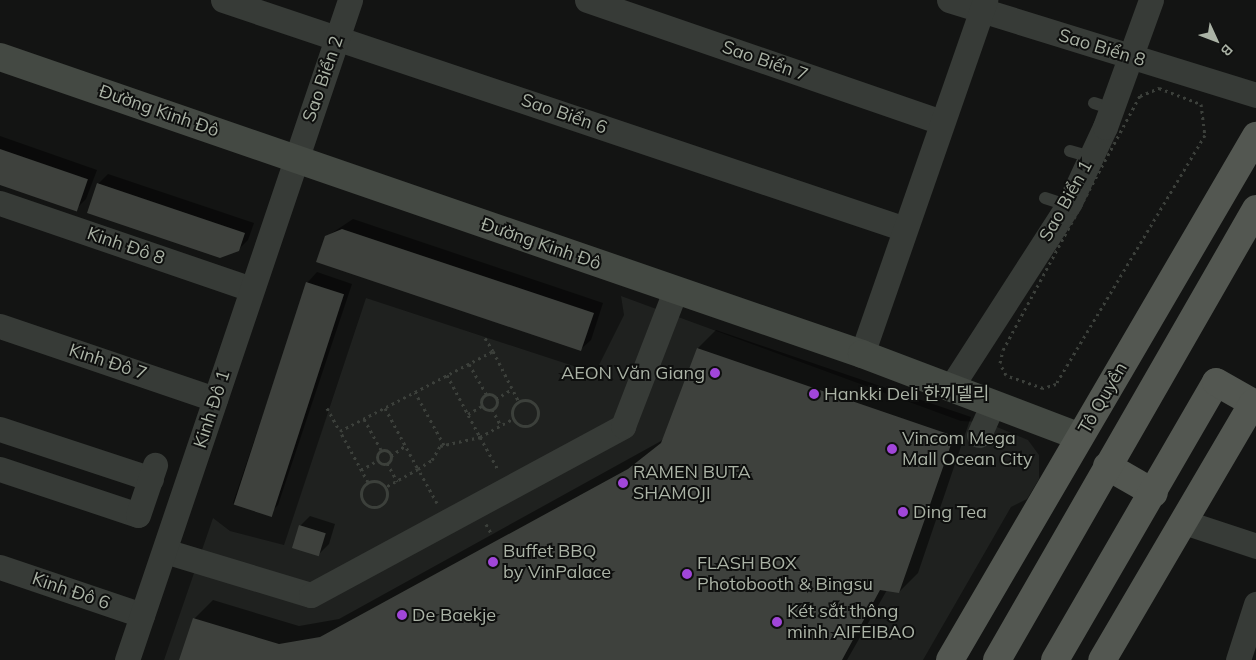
<!DOCTYPE html>
<html>
<head>
<meta charset="utf-8">
<style>
	body { margin:0 }
	#map { position:relative; width:1256px; height:660px; overflow:hidden; background:#131413; font-family:Mulish,"Noto Sans KR",sans-serif }
	div>[style] { position:absolute }
	.built>* { inset:0; background:#1f211f }
	.shadow>* { inset:0; background:#0007 }
	.building>* { inset:0; background:#3e413d; transform-origin:0 0 }
	.path>* { height:3px; margin-top:-1.5px; transform-origin:0; background:repeating-linear-gradient(90deg,#3c403b 0 2.5px,transparent 0 6.5px) }
	.path>.ring { margin:-1.5px; padding:0; box-sizing:content-box; background:none; border:3px solid #3c403b; border-radius:50% }
	.lane>* { height:12px; margin:-6px; padding:0 6px; transform-origin:6px; border-radius:6px; background:#373b37 }
	.street>* { height:25px; margin:-12.5px; padding:0 12.5px; transform-origin:12.5px; border-radius:12.5px; background:#373b37 }
	.secondary>* { height:28px; margin:-14px; padding:0 14px; transform-origin:14px; border-radius:14px; background:#444943 }
	.primary>* { height:28px; margin:-14px; padding:0 14px; transform-origin:14px; border-radius:14px; background:#535751 }
	.dots>* { width:14px; height:14px; translate:-50% -50%; box-sizing:border-box; border:2px solid #0e0f0e; border-radius:50% }
	span { translate:-50% -50%; white-space:nowrap; text-align:center; line-height:1.15; -webkit-text-stroke:4px #0e0f0e; paint-order:stroke }
	.street-label { font-size:18px; color:#abb3a6 }
	.poi-label { font-size:18px; color:#abb3a6 }
	.right { translate:-100% -50%; text-align:right }
	.left { translate:0 -50%; text-align:left }
	.north { position:absolute; left:1191px; top:15px; width:50px; height:50px; -webkit-text-stroke:4px #0e0f0e; paint-order:stroke; rotate:133deg; font-size:14px; font-weight:700; line-height:20px; text-align:center; color:#abb3a6 }
	.north::after { content:''; display:block; margin:auto; width:18px; height:22px; background:#abb3a6; clip-path:polygon(50% 0,100% 100%,50% 72%,0 100%) }
</style>
</head>
<body>
<div id="map">
	<div class="built">
		<i style="clip-path:polygon(621px 296px,961px 421px,985px 422px,1028px 440px,1039px 455px,1039px 479px,1027px 499px,1011px 507px,923px 660px,164px 660px,213px 518px,230px 531px,284px 545px,366px 298px,595px 373px,624px 315px)"></i>
	</div>
	<div class="shadow">
		<i style="clip-path:polygon(0 136px,97px 170px,86px 199px,76px 209px,0 182px)"></i>
		<i style="clip-path:polygon(108px 174px,254px 223px,248px 240px,238px 250px,98px 184px)"></i>
		<i style="clip-path:polygon(353px 219px,603px 303px,591px 340px,581px 349px,326px 237px)"></i>
		<i style="clip-path:polygon(317px 272px,352px 284px,278px 505px,269px 514px,233px 503px,308px 282px)"></i>
		<i style="clip-path:polygon(716px 330px,971px 417px,918px 573px,899px 592px,887px 590px,847px 660px,180px 660px,194px 619px,213px 600px,299px 626px,339px 619px,661px 441px,669px 432px,698px 348px)"></i>
		<i style="clip-path:polygon(310px 516px,335px 524px,329px 544px,319px 554px,300px 526px)"></i>
	</div>
	<div class="building">
		<i style="left:0;top:149px;width:93px;height:34px;rotate:19deg"></i>
		<i style="clip-path:polygon(97px 183px,245px 233px,239px 251px,220px 258px,87px 213px)"></i>
		<i style="clip-path:polygon(342px 229px,594px 313px,581px 351px,316px 262px,325px 236px)"></i>
		<i style="left:306px;top:282px;width:40px;height:234px;rotate:18deg"></i>
		<i style="clip-path:polygon(697px 348px,954px 436px,899px 593px,880px 590px,842px 660px,179px 660px,193px 618px,279px 644px,320px 637px,628px 469px,661px 443px)"></i>
		<i style="left:299px;top:525px;width:28px;height:24px;rotate:17deg"></i>
	</div>
	<div class="path">
		<i style="left:1159px;top:88px;width:45px;rotate:20.9deg"></i>
		<i style="left:1201px;top:104px;width:31px;rotate:83deg"></i>
		<i style="left:1205px;top:135px;width:290px;rotate:120.9deg"></i>
		<i style="left:1056px;top:384px;width:14px;rotate:163deg"></i>
		<i style="left:1043px;top:388px;width:39px;rotate:-161deg"></i>
		<i style="left:1006px;top:375px;width:13px;rotate:-117deg"></i>
		<i style="left:1000px;top:363px;width:13px;rotate:-77deg"></i>
		<i style="left:1003px;top:350px;width:289px;rotate:-61.7deg"></i>
		<i style="left:1140px;top:96px;width:21px;rotate:-23deg"></i>
		<i style="left:485px;top:338px;width:15px;rotate:58deg"></i>
		<i style="left:469px;top:364px;width:36px;rotate:60deg"></i>
		<i style="left:447px;top:375px;width:70px;rotate:62deg"></i>
		<i style="left:480px;top:437px;width:38px;rotate:-29deg"></i>
		<i class="ring" style="left:481px;top:394px;width:13px;height:13px"></i>
		<i style="left:496px;top:399px;width:19px;rotate:-32deg"></i>
		<i class="ring" style="left:512px;top:400px;width:23px;height:23px"></i>
		<i style="left:327px;top:408px;width:26px;rotate:61deg"></i>
		<i style="left:385px;top:408px;width:69px;rotate:61.6deg"></i>
		<i style="left:418px;top:469px;width:37px;rotate:151deg"></i>
		<i style="left:492px;top:409px;width:19px;rotate:62deg"></i>
		<i style="left:468px;top:414px;width:16px;rotate:-30deg"></i>
		<i style="left:364px;top:419px;width:37px;rotate:61deg"></i>
		<i style="left:444px;top:445px;width:60px;rotate:-118.7deg"></i>
		<i style="left:415px;top:392px;width:88px;rotate:-27.7deg"></i>
		<i style="left:493px;top:351px;width:57px;rotate:63deg"></i>
		<i class="ring" style="left:377px;top:450px;width:11px;height:11px"></i>
		<i style="left:391px;top:456px;width:17px;rotate:-36deg"></i>
		<i style="left:387px;top:463px;width:21px;rotate:61deg"></i>
		<i style="left:361px;top:470px;width:20px;rotate:-30deg"></i>
		<i class="ring" style="left:361px;top:481px;width:23px;height:23px"></i>
		<i style="left:368px;top:482px;width:58px;rotate:-118.8deg"></i>
		<i style="left:340px;top:431px;width:85px;rotate:-27.5deg"></i>
		<i style="left:437px;top:503px;width:39px;rotate:-119deg"></i>
		<i style="left:418px;top:469px;width:17px;rotate:-33deg"></i>
		<i style="left:432px;top:460px;width:16px;rotate:-60deg"></i>
		<i style="left:440px;top:446px;width:41px;rotate:-12.7deg"></i>
		<i style="left:480px;top:437px;width:38px;rotate:61deg"></i>
		<i style="left:486px;top:524px;width:10px;rotate:61deg"></i>
	</div>
	<div class="lane">
		<i style="left:1094px;top:103px;width:19px;rotate:18deg"></i>
		<i style="left:1070px;top:151px;width:22px;rotate:16deg"></i>
		<i style="left:1045px;top:198px;width:23px;rotate:18deg"></i>
	</div>
	<div class="street">
		<i style="left:223px;top:0;width:719px;rotate:18.56deg"></i>
		<i style="left:587px;top:0;width:375px;rotate:19deg"></i>
		<i style="left:949px;top:0;width:321px;rotate:17.2deg"></i>
		<i style="left:0;top:203px;width:265px;rotate:18.9deg"></i>
		<i style="left:0;top:326px;width:227px;rotate:18.8deg"></i>
		<i style="left:862px;top:354px;width:375px;rotate:-70.8deg"></i>
		<i style="left:951px;top:387px;width:220px;rotate:-57.2deg"></i>
		<i style="left:1070px;top:202px;width:83px;rotate:-65deg"></i>
		<i style="left:1105px;top:127px;width:135px;rotate:-70.1deg"></i>
		<i style="left:0;top:429px;width:159px;rotate:18.3deg"></i>
		<i style="left:979px;top:435px;width:35px;rotate:-66deg"></i>
		<i style="left:0;top:469px;width:145px;rotate:18.4deg"></i>
		<i style="left:138px;top:515px;width:53px;rotate:-71.2deg"></i>
		<i style="left:1184px;top:522px;width:76px;rotate:18.4deg"></i>
		<i style="left:165px;top:551px;width:152px;rotate:16.8deg"></i>
		<i style="left:311px;top:595px;width:355px;rotate:-28.4deg"></i>
		<i style="left:623px;top:426px;width:145px;rotate:-68.9deg"></i>
		<i style="left:0;top:567px;width:150px;rotate:18.7deg"></i>
		<i style="left:127px;top:660px;width:697px;rotate:-71.33deg"></i>
		<i style="left:1238px;top:660px;width:59px;rotate:-72.2deg"></i>
	</div>
	<div class="secondary">
		<i style="left:0;top:57px;width:912px;rotate:19.01deg"></i>
		<i style="left:862px;top:354px;width:233px;rotate:20.8deg"></i>
	</div>
	<div class="primary">
		<i style="left:1107px;top:466px;width:54px;rotate:29.9deg"></i>
		<i style="left:950px;top:660px;width:607px;rotate:-59.72deg"></i>
		<i style="left:997px;top:660px;width:520px;rotate:-60.13deg"></i>
		<i style="left:1055px;top:660px;width:321px;rotate:-59.9deg"></i>
		<i style="left:1216px;top:382px;width:43px;rotate:29.6deg"></i>
		<i style="left:1253px;top:403px;width:298px;rotate:120.4deg"></i>
	</div>
	<div class="dots">
		<i style="left:715px;top:373px;background:#a146d9"></i>
		<i style="left:814px;top:394px;background:#a146d9"></i>
		<i style="left:892px;top:449px;background:#a146d9"></i>
		<i style="left:623px;top:483px;background:#a146d9"></i>
		<i style="left:903px;top:512px;background:#a146d9"></i>
		<i style="left:493px;top:562px;background:#a146d9"></i>
		<i style="left:687px;top:574px;background:#a146d9"></i>
		<i style="left:402px;top:615px;background:#a146d9"></i>
		<i style="left:777px;top:622px;background:#a146d9"></i>
	</div>
	<div class="street-label">
		<span style="left:1102px;top:48px;rotate:17deg">Sao Biển 8</span>
		<span style="left:765px;top:61px;rotate:19deg">Sao Biển 7</span>
		<span style="left:323px;top:79px;rotate:-71deg">Sao Biển 2</span>
		<span style="left:159px;top:111px;rotate:19deg">Đường Kinh Đô</span>
		<span style="left:564px;top:114px;rotate:19deg">Sao Biển 6</span>
		<span style="left:1066px;top:201px;rotate:-61deg">Sao Biển 1</span>
		<span style="left:541px;top:244px;rotate:19deg">Đường Kinh Đô</span>
		<span style="left:126px;top:246px;rotate:19deg">Kinh Đô 8</span>
		<span style="left:108px;top:362px;rotate:18deg">Kinh Đô 7</span>
		<span style="left:1103px;top:398px;rotate:-60deg">Tô Quyền</span>
		<span style="left:212px;top:409px;rotate:-72deg">Kinh Đô 1</span>
		<span style="left:71px;top:591px;rotate:19deg">Kinh Đô 6</span>
	</div>
	<div class="poi-label">
		<span class="right" style="left:705px;top:373px">AEON Văn Giang</span>
		<span class="left" style="left:824px;top:394px">Hankki Deli 한끼델리</span>
		<span class="left" style="left:902px;top:449px">Vincom Mega<br>Mall Ocean City</span>
		<span class="left" style="left:633px;top:483px">RAMEN BUTA<br>SHAMOJI</span>
		<span class="left" style="left:913px;top:512px">Ding Tea</span>
		<span class="left" style="left:503px;top:562px">Buffet BBQ<br>by VinPalace</span>
		<span class="left" style="left:697px;top:574px">FLASH BOX<br>Photobooth &amp; Bingsu</span>
		<span class="left" style="left:787px;top:622px">Két sắt thông<br>minh AIFEIBAO</span>
		<span class="left" style="left:412px;top:615px">De Baekje</span>
	</div>
	<div class="north">B</div>
</div>
</body>
</html>
